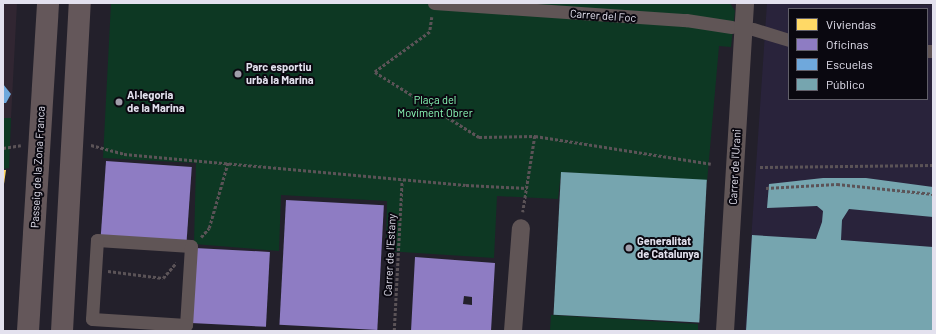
<!DOCTYPE html>
<html>
<head>
<meta charset="utf-8">
<style>
	body { margin:0 }
	#map { position:relative; width:936px; height:334px; overflow:hidden; background:#23202b; font-family:Barlow,sans-serif }
	div>[style] { position:absolute }
	.built>* { inset:0; background:#29233b }
	.education>* { inset:0; background:#312632 }
	.green>* { inset:0; background:#0d3823 }
	.homes>* { inset:0; background:#ffd966 }
	.offices>* { inset:0; background:#8e7cc3; transform-origin:0 0 }
	.schools>* { inset:0; background:#6fa8dc }
	.public>* { inset:0; background:#76a5af; transform-origin:0 0 }
	.path>* { height:2.5px; margin-top:-1.25px; transform-origin:0; background:repeating-linear-gradient(90deg,#5b5357 0 3px,transparent 0 5px) }
	.pedestrian>* { height:13px; margin:-6.5px; padding:0 6.5px; transform-origin:6.5px; border-radius:6.5px; background:#605556 }
	.minor>* { height:18px; margin:-9px; padding:0 9px; transform-origin:9px; border-radius:9px; background:#605556 }
	.secondary>* { height:22px; margin:-11px; padding:0 11px; transform-origin:11px; border-radius:11px; background:#64575a }
	.dots>* { width:11px; height:11px; translate:-50% -50%; box-sizing:border-box; border:2px solid #0a0810; border-radius:50% }
	span { translate:-50% -50%; white-space:nowrap; text-align:center; line-height:1.15; -webkit-text-stroke:4px #0a0810; paint-order:stroke }
	.street-label { font-size:11px; color:#e3e1ee }
	.poi-label { font-size:11px; color:#e3e1ee; font-weight:700 }
	.left { translate:0 -50%; text-align:left }
	.park-label { font-size:11px; color:#8bf9b7 }
	.frame { position:absolute; inset:0; border:4px solid #e3e1ee; pointer-events:none }
	.legend { position:absolute; left:788px; top:8px; width:140px; height:92px; box-sizing:border-box; background:#0a0810; border:1px solid #615f69; margin:0; padding:5px 7px; list-style:none; font-size:12px; color:#e3e1ee }
	.legend li { display:flex; align-items:center; gap:8px; height:20px }
	.legend b { width:20px; border:1px solid #615f69 }
</style>
</head>
<body>
<div id="map">
	<div class="built">
		<i style="clip-path:polygon(evenodd,767px 3px,933px 5px,933px 331px,745px 331px,767px 3px,789px 9px,927px 9px,927px 99px,789px 99px,789px 9px)"></i>
	</div>
	<div class="education">
		<i style="clip-path:polygon(3px 3px,17px 3px,11px 118px,3px 118px)"></i>
	</div>
	<div class="green">
		<i style="clip-path:polygon(111px 3px,730px 3px,735px 11px,731px 47px,719px 46px,707px 182px,561px 172px,558px 199px,497px 196px,494px 258px,386px 251px,387px 201px,281px 195px,279px 251px,194px 244px,196px 163px,103px 158px)"></i>
		<i style="clip-path:polygon(3px 118px,11px 118px,9px 168px,3px 169px)"></i>
		<i style="clip-path:polygon(551px 315px,698px 324px,698px 331px,550px 331px)"></i>
	</div>
	<div class="homes">
		<i style="clip-path:polygon(3px 170px,6px 170px,3px 191px)"></i>
	</div>
	<div class="offices">
		<i style="left:106px;top:161px;width:86px;height:77px;rotate:4deg"></i>
		<i style="left:286px;top:200px;width:98px;height:125px;rotate:3deg"></i>
		<i style="left:195px;top:248px;width:75px;height:75px;rotate:3deg"></i>
		<i style="clip-path:polygon(evenodd,415px 257px,495px 263px,491px 331px,411px 331px,415px 257px,464px 296px,472px 297px,472px 305px,463px 304px,464px 296px)"></i>
	</div>
	<div class="schools">
		<i style="clip-path:polygon(3px 84px,11px 94px,6px 103px,3px 103px)"></i>
	</div>
	<div class="public">
		<i style="left:561px;top:172px;width:146px;height:143px;rotate:3deg"></i>
		<i style="clip-path:polygon(823px 178px,866px 178px,933px 187px,933px 217px,849px 209px,842px 220px,841px 240px,933px 247px,933px 331px,746px 331px,752px 235px,816px 239px,822px 222px,823px 211px,817px 206px,767px 208px,769px 184px)"></i>
	</div>
	<div class="path">
		<i style="left:432px;top:17px;width:15px;rotate:98deg"></i>
		<i style="left:430px;top:32px;width:68px;rotate:144deg"></i>
		<i style="left:375px;top:72px;width:123px;rotate:32deg"></i>
		<i style="left:479px;top:137px;width:56px;rotate:-1deg"></i>
		<i style="left:535px;top:136px;width:77px;rotate:99deg"></i>
		<i style="left:535px;top:136px;width:178px;rotate:9deg"></i>
		<i style="left:91px;top:145px;width:34px;rotate:15deg"></i>
		<i style="left:124px;top:154px;width:343px;rotate:5.2deg"></i>
		<i style="left:466px;top:185px;width:61px;rotate:2.8deg"></i>
		<i style="left:3px;top:148px;width:18px;rotate:-9deg"></i>
		<i style="left:760px;top:167px;width:173px;rotate:-0.7deg"></i>
		<i style="left:766px;top:188px;width:71px;rotate:-3.2deg"></i>
		<i style="left:837px;top:184px;width:97px;rotate:5.9deg"></i>
		<i style="left:201px;top:237px;width:12px;rotate:-48deg"></i>
		<i style="left:209px;top:228px;width:69px;rotate:-73.9deg"></i>
		<i style="left:108px;top:271px;width:55px;rotate:7.3deg"></i>
		<i style="left:163px;top:278px;width:20px;rotate:-49deg"></i>
		<i style="left:394px;top:331px;width:151px;rotate:-87deg"></i>
	</div>
	<div class="pedestrian">
		<i style="left:434px;top:3px;width:253px;rotate:3.9deg"></i>
		<i style="left:686px;top:20px;width:46px;rotate:8.8deg"></i>
		<i style="left:753px;top:29px;width:38px;rotate:17deg"></i>
		<i style="left:927px;top:51px;width:6px"></i>
		<i style="left:97px;top:240px;width:94px;rotate:3.7deg"></i>
		<i style="left:191px;top:246px;width:79px;rotate:93.6deg"></i>
		<i style="left:186px;top:325px;width:94px;rotate:-176.3deg"></i>
		<i style="left:92px;top:319px;width:79px;rotate:-86.4deg"></i>
	</div>
	<div class="minor">
		<i style="left:513px;top:331px;width:103px;rotate:-85.6deg"></i>
		<i style="left:725px;top:331px;width:329px;rotate:-86.5deg"></i>
	</div>
	<div class="secondary">
		<i style="left:28px;top:331px;width:329px;rotate:-86.5deg"></i>
		<i style="left:62px;top:331px;width:328px;rotate:-86.9deg"></i>
	</div>
	<div class="dots">
		<i style="left:238px;top:74px;background:#a09daa"></i>
		<i style="left:119px;top:102px;background:#a09daa"></i>
		<i style="left:629px;top:248px;background:#a09daa"></i>
	</div>
	<div class="street-label">
		<span style="left:603px;top:16px;rotate:4deg">Carrer del Foc</span>
		<span style="left:38px;top:167px;rotate:-87deg">Passeig de la Zona Franca</span>
		<span style="left:735px;top:167px;rotate:-87deg">Carrer de l'Urani</span>
		<span style="left:390px;top:255px;rotate:-87deg">Carrer de l'Estany</span>
	</div>
	<div class="poi-label">
		<span class="left" style="left:246px;top:74px">Parc esportiu<br>urbà la Marina</span>
		<span class="left" style="left:127px;top:102px">Al·legoria<br>de la Marina</span>
		<span class="left" style="left:637px;top:248px">Generalitat<br>de Catalunya</span>
	</div>
	<div class="park-label">
		<span style="left:435px;top:107px">Plaça del<br>Moviment Obrer</span>
	</div>
	<div class="frame"></div>
	<ul class="legend">
	<li><b style="height:11px;background:#ffd966"></b>Viviendas</li>
	<li><b style="height:11px;background:#8e7cc3"></b>Oficinas</li>
	<li><b style="height:11px;background:#6fa8dc"></b>Escuelas</li>
	<li><b style="height:11px;background:#76a5af"></b>Público</li>
	</ul>
</div>
</body>
</html>
